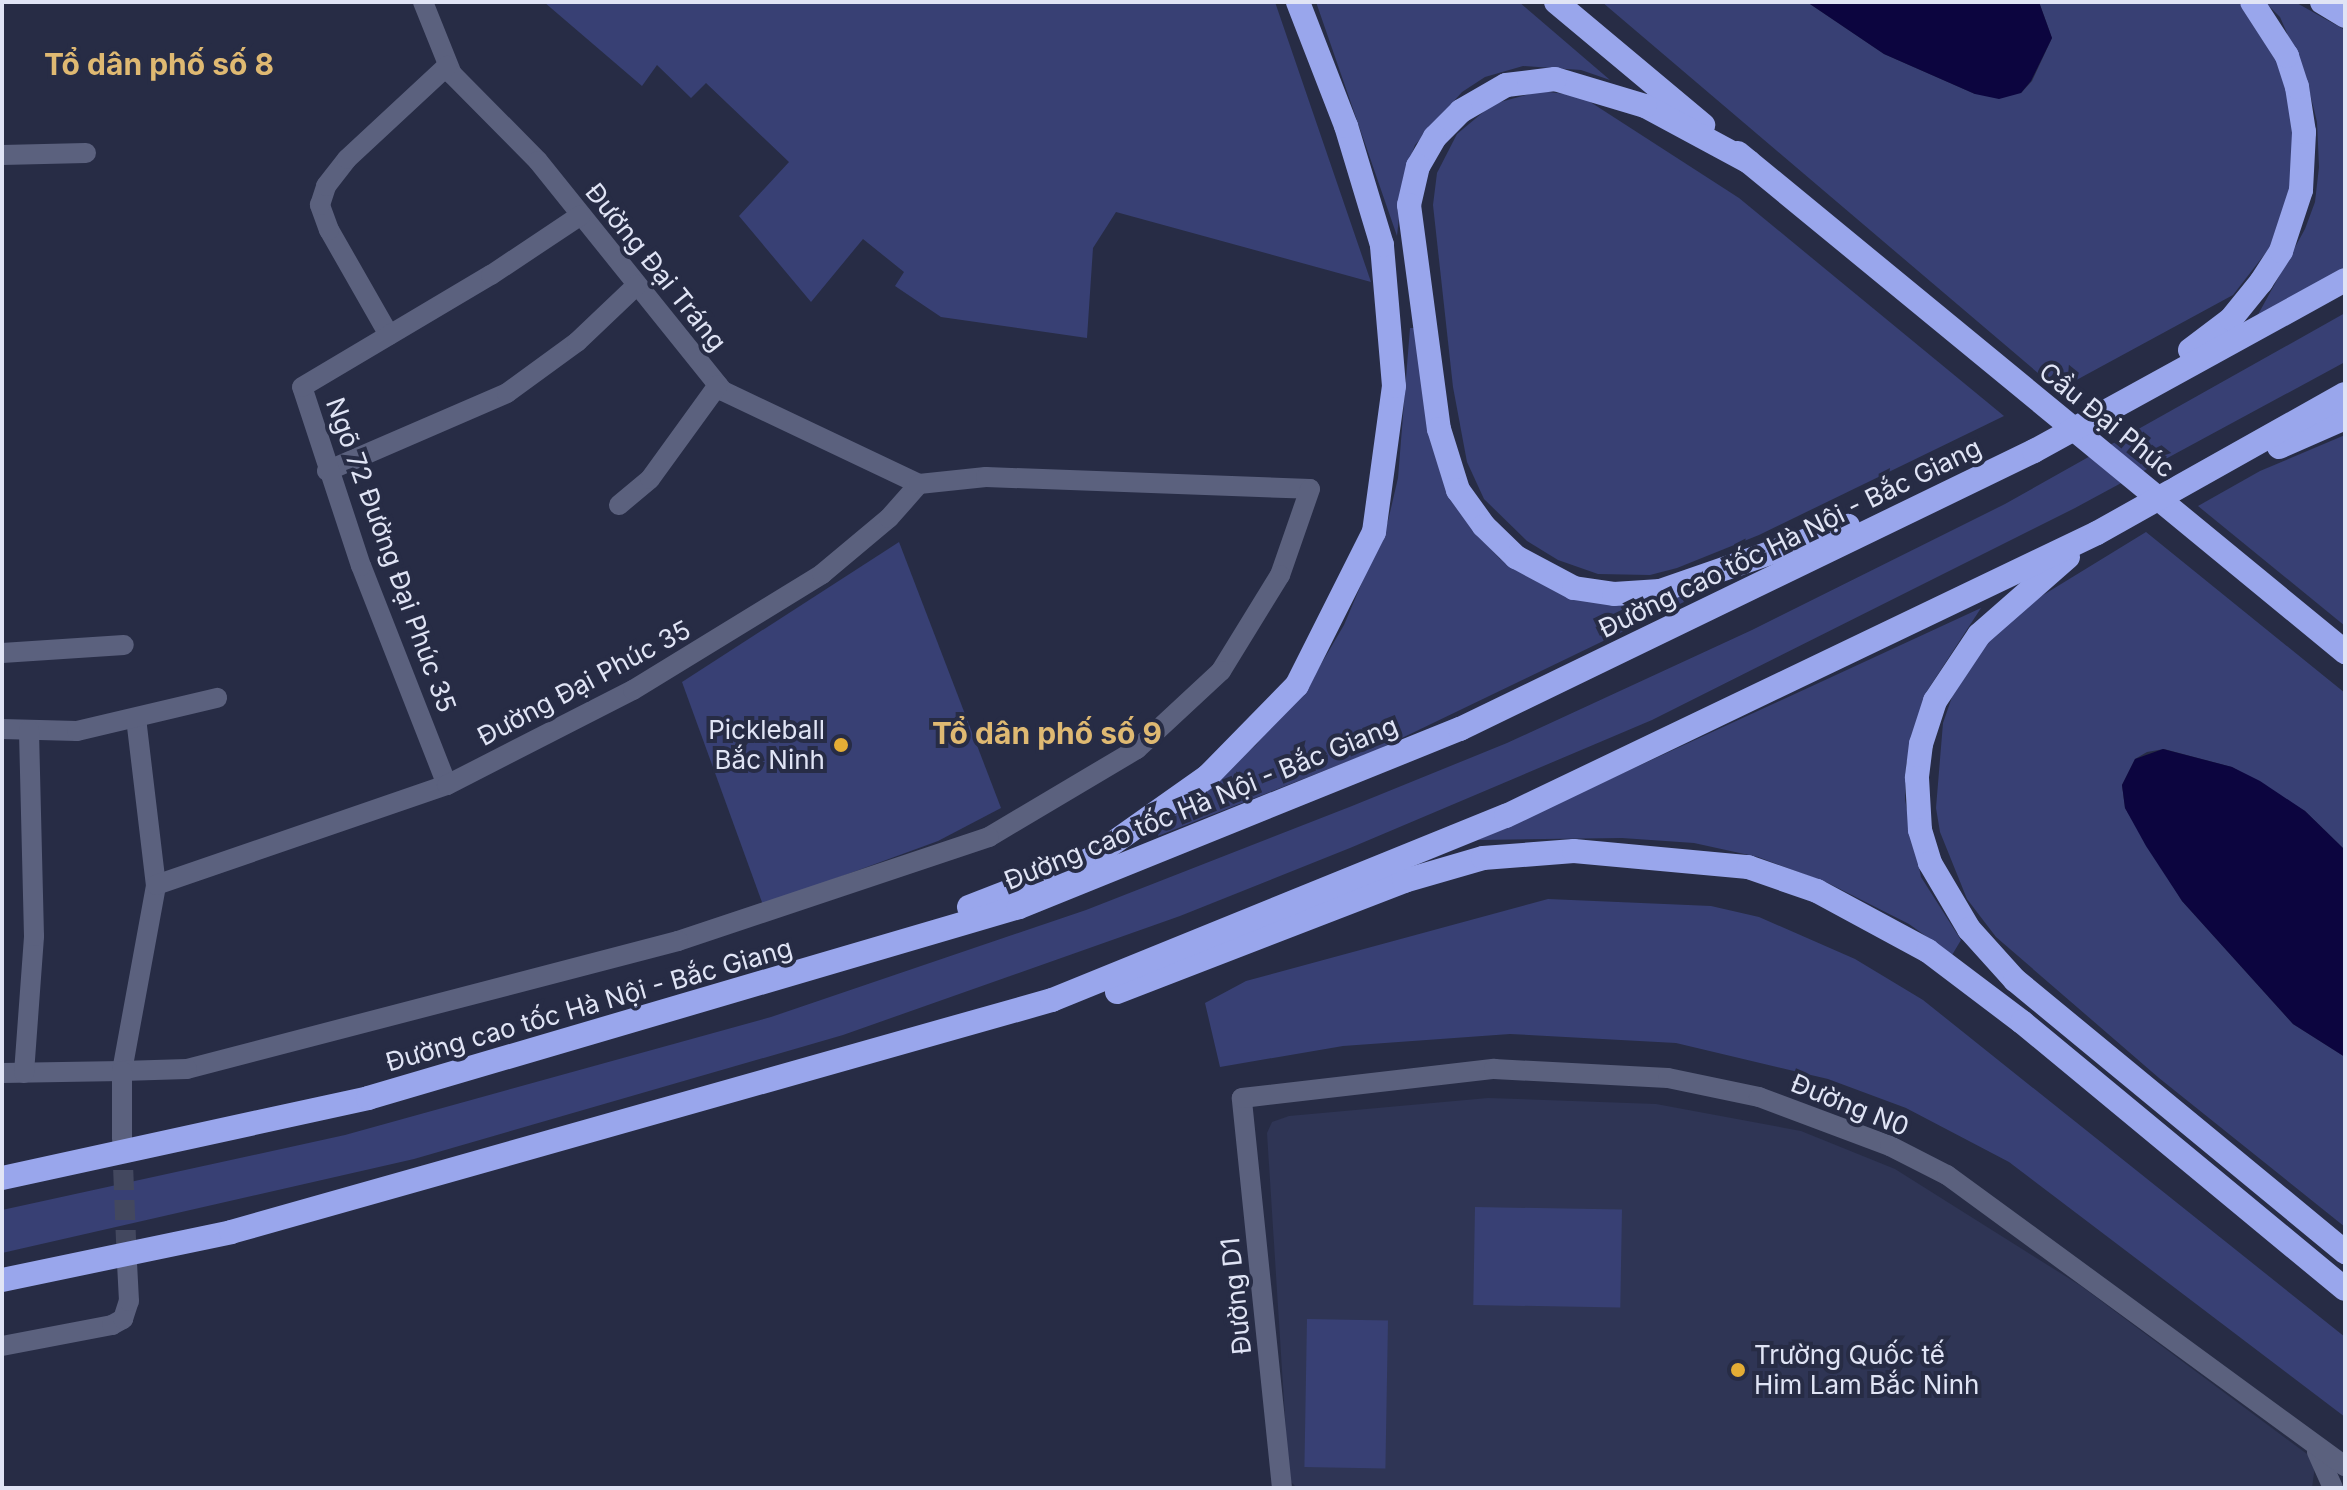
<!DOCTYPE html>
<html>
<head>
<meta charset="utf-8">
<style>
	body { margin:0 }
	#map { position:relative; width:2347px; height:1490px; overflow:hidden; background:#272c45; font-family:Inter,sans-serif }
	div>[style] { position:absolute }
	.built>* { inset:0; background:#2f3555 }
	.green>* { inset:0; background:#384074; transform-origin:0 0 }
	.water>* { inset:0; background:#0c053f }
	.minor-tunnel>* { height:20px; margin-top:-10px; transform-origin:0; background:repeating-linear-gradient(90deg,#43485f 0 20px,transparent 0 30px) }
	.minor>* { height:20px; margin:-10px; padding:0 10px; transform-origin:10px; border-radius:10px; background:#5b617e }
	.highway>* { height:24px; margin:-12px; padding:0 12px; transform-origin:12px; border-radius:12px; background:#99a6ec }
	.dots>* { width:22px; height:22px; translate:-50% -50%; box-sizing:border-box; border:4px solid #272c45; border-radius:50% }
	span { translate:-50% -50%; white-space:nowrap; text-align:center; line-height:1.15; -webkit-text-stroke:8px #272c45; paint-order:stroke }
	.street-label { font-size:26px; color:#e0e4f5 }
	.poi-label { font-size:26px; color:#e0e4f5 }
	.right { translate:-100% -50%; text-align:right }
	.left { translate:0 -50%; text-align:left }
	.quarter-label { font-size:30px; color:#dfb972; font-weight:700 }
	.frame { position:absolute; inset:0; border:4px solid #e0e4f5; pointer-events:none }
</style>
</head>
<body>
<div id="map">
	<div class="built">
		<i style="clip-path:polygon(1488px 1098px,1656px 1104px,1801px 1131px,1895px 1169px,2081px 1286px,2307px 1454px,2315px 1466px,2312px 1488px,1297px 1488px,1289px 1480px,1267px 1133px,1272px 1122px,1289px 1116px)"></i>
	</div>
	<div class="green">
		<i style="clip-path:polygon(544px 2px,1275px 2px,1371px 282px,1116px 212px,1093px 248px,1087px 338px,941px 317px,895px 286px,904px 272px,863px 239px,811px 302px,739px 216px,789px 162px,706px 83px,691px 98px,657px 65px,642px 86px)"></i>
		<i style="clip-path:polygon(1316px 2px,1519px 2px,1610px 80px,1581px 70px,1523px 66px,1485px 77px,1462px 92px,1415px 145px,1403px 178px,1397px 236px)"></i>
		<i style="clip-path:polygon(1602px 2px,1807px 2px,1884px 54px,1975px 94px,2021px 93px,2032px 81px,2052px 38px,2039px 2px,2239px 2px,2260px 29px,2292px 91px,2294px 182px,2271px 246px,2233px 295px,2058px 390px)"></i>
		<i style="clip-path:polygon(2265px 2px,2295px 2px,2345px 30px,2345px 268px,2255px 320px,2305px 229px,2315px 202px,2319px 167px,2317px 122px,2306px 77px,2280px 17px)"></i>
		<i style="clip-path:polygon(1541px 91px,1581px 96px,1739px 198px,2004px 416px,1759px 535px,1677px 568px,1650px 575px,1598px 574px,1558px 560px,1527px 541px,1484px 499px,1467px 462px,1453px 387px,1433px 205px,1437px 173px,1457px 134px,1493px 104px)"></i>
		<i style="clip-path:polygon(2345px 313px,2345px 362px,2075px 508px,1652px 720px,1350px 848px,1180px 916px,843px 1035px,414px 1159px,2px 1253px,2px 1210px,345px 1135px,771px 1017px,1086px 910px,1352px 806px,1507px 743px,1752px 630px,2005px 504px)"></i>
		<i style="clip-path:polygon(1410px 328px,1415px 328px,1473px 530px,1500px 559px,1531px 577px,1681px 596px,1684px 602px,1377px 750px,1158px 836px,1159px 827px,1256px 745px,1317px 671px,1344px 625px,1388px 521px,1398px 478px)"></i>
		<i style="clip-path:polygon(2345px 435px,2345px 626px,2198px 506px,2260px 471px)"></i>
		<i style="clip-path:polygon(2146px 532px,2345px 693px,2345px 850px,2305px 811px,2232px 767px,2164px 749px,2147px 752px,2135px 759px,2122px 785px,2125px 808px,2182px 901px,2293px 1024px,2345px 1057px,2345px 1227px,2159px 1078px,1996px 937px,1967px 899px,1940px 832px,1936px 808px,1943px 723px,1952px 697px,1992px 635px,2035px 600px)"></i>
		<i style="clip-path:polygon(899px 542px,1001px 808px,938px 841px,763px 905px,682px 682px)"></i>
		<i style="clip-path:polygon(1981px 608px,1927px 691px,1906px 764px,1905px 800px,1921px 877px,1961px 940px,1952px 955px,1909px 924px,1828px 883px,1758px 857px,1694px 843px,1622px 838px,1478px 840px)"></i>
		<i style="clip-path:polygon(1548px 899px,1711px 906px,1759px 917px,1855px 959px,1923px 1000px,2345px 1337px,2345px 1417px,2009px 1162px,1906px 1108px,1828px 1079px,1676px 1043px,1510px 1034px,1343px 1046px,1220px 1067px,1205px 1003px,1246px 981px)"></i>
		<i style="left:1475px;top:1207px;width:147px;height:98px;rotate:1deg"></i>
		<i style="left:1307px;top:1319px;width:81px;height:148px;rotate:1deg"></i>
	</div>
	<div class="water">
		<i style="clip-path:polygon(1807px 2px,2039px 2px,2052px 38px,2031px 81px,2021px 93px,1999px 99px,1975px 94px,1884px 54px)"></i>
		<i style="clip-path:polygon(2163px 749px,2232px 767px,2260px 781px,2305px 811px,2345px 850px,2345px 1057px,2293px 1024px,2182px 901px,2146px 846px,2125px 808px,2122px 785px,2135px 759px)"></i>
	</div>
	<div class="minor-tunnel">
		<i style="left:122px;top:1140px;width:123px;rotate:87.7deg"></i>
	</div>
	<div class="minor">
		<i style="left:423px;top:2px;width:78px;rotate:68.1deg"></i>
		<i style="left:452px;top:74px;width:122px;rotate:45.3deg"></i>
		<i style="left:538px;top:161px;width:295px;rotate:51.2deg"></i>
		<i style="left:723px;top:391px;width:217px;rotate:25.4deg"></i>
		<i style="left:2px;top:155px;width:84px;rotate:-1.4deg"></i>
		<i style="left:389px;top:335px;width:121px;rotate:-119.7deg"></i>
		<i style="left:329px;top:230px;width:27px;rotate:-110deg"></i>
		<i style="left:320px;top:205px;width:20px;rotate:-72deg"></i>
		<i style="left:326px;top:186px;width:34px;rotate:-52deg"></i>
		<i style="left:347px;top:159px;width:137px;rotate:-42.9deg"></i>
		<i style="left:327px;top:471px;width:196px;rotate:-23.4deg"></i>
		<i style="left:507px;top:393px;width:87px;rotate:-36.1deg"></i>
		<i style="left:577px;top:342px;width:83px;rotate:-43.5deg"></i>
		<i style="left:619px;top:505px;width:40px;rotate:-40deg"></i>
		<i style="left:650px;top:479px;width:116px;rotate:-54.1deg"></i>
		<i style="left:2px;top:653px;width:122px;rotate:-3.8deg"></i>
		<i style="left:136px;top:718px;width:168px;rotate:83.2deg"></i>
		<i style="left:2px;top:729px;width:75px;rotate:1.5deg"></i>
		<i style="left:77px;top:731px;width:144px;rotate:-13.3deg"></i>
		<i style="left:447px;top:785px;width:235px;rotate:-111.4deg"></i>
		<i style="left:361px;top:566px;width:188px;rotate:-108.2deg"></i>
		<i style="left:302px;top:387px;width:220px;rotate:-30.7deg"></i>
		<i style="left:491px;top:275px;width:108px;rotate:-33.7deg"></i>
		<i style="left:2px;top:1073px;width:120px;rotate:-1deg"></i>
		<i style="left:122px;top:1071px;width:189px;rotate:-79.6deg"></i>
		<i style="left:156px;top:885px;width:308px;rotate:-19deg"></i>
		<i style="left:447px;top:785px;width:209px;rotate:-27.1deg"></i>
		<i style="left:633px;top:690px;width:222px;rotate:-31.5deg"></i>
		<i style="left:822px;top:574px;width:87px;rotate:-39.9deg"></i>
		<i style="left:889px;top:518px;width:45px;rotate:-48.6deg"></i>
		<i style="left:919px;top:484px;width:67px;rotate:-6deg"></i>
		<i style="left:986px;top:477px;width:324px;rotate:2.1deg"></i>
		<i style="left:1310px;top:489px;width:91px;rotate:109.2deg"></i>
		<i style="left:1280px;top:575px;width:113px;rotate:121.6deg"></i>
		<i style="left:1221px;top:671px;width:115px;rotate:137.1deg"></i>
		<i style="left:1137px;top:749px;width:172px;rotate:149.3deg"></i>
		<i style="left:989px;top:837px;width:328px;rotate:161.5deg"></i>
		<i style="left:678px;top:941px;width:507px;rotate:165.39deg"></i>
		<i style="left:187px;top:1069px;width:65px;rotate:178.2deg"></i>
		<i style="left:122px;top:1071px;width:68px;rotate:90deg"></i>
		<i style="left:24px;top:1073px;width:137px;rotate:-85.8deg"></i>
		<i style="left:34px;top:936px;width:206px;rotate:-91.4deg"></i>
		<i style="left:2px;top:1346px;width:112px;rotate:-10.8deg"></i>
		<i style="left:112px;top:1325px;width:13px;rotate:-29deg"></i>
		<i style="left:123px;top:1319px;width:19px;rotate:-72deg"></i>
		<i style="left:129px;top:1301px;width:38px;rotate:-93deg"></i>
		<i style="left:2317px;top:1452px;width:39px;rotate:66deg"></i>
		<i style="left:1282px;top:1488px;width:392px;rotate:-95.9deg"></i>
		<i style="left:1242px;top:1098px;width:254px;rotate:-6.6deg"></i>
		<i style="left:1494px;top:1069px;width:174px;rotate:3deg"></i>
		<i style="left:1668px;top:1078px;width:93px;rotate:11.8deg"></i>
		<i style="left:1759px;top:1097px;width:140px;rotate:20.5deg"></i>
		<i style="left:1890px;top:1146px;width:64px;rotate:27deg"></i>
		<i style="left:1947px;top:1175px;width:493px;rotate:36.2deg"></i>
	</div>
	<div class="highway">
		<i style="left:1556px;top:2px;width:192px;rotate:39.9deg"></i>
		<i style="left:2322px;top:2px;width:27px;rotate:31deg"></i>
		<i style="left:1738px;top:153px;width:786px;rotate:39.42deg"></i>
		<i style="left:1749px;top:162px;width:118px;rotate:-151.7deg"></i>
		<i style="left:1645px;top:106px;width:94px;rotate:-163.3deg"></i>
		<i style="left:1555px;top:79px;width:49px;rotate:173deg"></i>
		<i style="left:1506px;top:85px;width:52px;rotate:150deg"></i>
		<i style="left:1461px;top:111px;width:37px;rotate:135deg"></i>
		<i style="left:1435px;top:137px;width:34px;rotate:120deg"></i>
		<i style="left:1418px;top:166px;width:40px;rotate:103deg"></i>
		<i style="left:1409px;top:205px;width:226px;rotate:82.4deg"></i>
		<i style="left:1439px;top:429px;width:64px;rotate:72.7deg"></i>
		<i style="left:1458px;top:490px;width:44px;rotate:54.2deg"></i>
		<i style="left:1484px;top:526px;width:45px;rotate:44.1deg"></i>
		<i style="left:1516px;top:557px;width:66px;rotate:28.1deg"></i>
		<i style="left:1574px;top:588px;width:40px;rotate:8.5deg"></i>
		<i style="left:1614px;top:594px;width:46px;rotate:-3.7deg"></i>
		<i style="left:1660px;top:591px;width:199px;rotate:-19.1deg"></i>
		<i style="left:2190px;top:350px;width:51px;rotate:-37.1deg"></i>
		<i style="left:2231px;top:319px;width:48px;rotate:-51deg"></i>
		<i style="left:2261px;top:282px;width:37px;rotate:-57deg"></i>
		<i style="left:2281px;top:251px;width:64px;rotate:-71.8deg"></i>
		<i style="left:2301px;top:190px;width:58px;rotate:-87deg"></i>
		<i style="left:2304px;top:132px;width:46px;rotate:-98.8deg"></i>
		<i style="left:2297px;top:87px;width:33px;rotate:-108deg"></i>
		<i style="left:2287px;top:56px;width:64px;rotate:-122.9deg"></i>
		<i style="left:2279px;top:447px;width:72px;rotate:-23.7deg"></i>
		<i style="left:2068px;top:557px;width:118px;rotate:138.8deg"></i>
		<i style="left:1979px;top:635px;width:79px;rotate:123.7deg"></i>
		<i style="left:1935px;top:701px;width:45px;rotate:108deg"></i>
		<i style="left:1921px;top:744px;width:34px;rotate:97deg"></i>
		<i style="left:1917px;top:778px;width:52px;rotate:86.7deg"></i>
		<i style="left:1920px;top:830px;width:34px;rotate:73deg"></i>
		<i style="left:1930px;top:863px;width:77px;rotate:59.4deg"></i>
		<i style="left:1969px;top:929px;width:69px;rotate:48deg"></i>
		<i style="left:2015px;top:980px;width:428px;rotate:39.5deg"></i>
		<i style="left:969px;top:907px;width:129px;rotate:-21.4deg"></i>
		<i style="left:1089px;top:860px;width:146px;rotate:-35.2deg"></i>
		<i style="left:1208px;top:776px;width:127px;rotate:-45.6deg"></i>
		<i style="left:1297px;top:685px;width:171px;rotate:-63.3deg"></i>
		<i style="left:1374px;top:532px;width:147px;rotate:-82.2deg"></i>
		<i style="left:1394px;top:386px;width:142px;rotate:-94.9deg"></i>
		<i style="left:1382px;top:245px;width:124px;rotate:-106.8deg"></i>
		<i style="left:1346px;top:126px;width:133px;rotate:-111.2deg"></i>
		<i style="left:1117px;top:992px;width:308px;rotate:-21.1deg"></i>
		<i style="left:1404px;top:881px;width:82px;rotate:-16.2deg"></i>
		<i style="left:1483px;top:858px;width:91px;rotate:-4.4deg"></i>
		<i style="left:1574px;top:851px;width:175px;rotate:5.3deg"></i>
		<i style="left:1748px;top:867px;width:73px;rotate:19.2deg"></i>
		<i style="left:1817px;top:891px;width:126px;rotate:28.4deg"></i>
		<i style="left:1928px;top:951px;width:118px;rotate:37.1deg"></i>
		<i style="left:2022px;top:1022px;width:419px;rotate:39.6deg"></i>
		<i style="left:2px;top:1178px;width:375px;rotate:-12.3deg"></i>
		<i style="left:368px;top:1098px;width:678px;rotate:-16.35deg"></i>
		<i style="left:1019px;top:907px;width:476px;rotate:-22deg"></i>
		<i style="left:1460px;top:729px;width:638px;rotate:-25.84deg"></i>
		<i style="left:2034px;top:451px;width:355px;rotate:-28.8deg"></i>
		<i style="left:2px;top:1280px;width:234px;rotate:-11.8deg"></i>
		<i style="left:231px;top:1232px;width:853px;rotate:-15.78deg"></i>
		<i style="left:1052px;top:1000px;width:490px;rotate:-22.1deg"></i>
		<i style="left:1506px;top:816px;width:655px;rotate:-25.59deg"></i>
		<i style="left:2097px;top:533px;width:284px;rotate:-29.3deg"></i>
	</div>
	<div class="dots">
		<i style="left:841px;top:745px;background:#e4ad35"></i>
		<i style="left:1738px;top:1370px;background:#e4ad35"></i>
	</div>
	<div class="street-label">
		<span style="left:656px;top:267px;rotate:51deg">Đường Đại Tráng</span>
		<span style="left:2107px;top:420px;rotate:39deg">Cầu Đại Phúc</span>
		<span style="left:1790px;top:538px;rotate:-26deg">Đường cao tốc Hà Nội - Bắc Giang</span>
		<span style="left:391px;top:555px;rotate:70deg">Ngõ 72 Đường Đại Phúc 35</span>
		<span style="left:584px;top:683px;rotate:-28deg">Đường Đại Phúc 35</span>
		<span style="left:1201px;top:803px;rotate:-22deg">Đường cao tốc Hà Nội - Bắc Giang</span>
		<span style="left:589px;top:1005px;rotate:-16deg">Đường cao tốc Hà Nội - Bắc Giang</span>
		<span style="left:1850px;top:1105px;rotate:22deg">Đường N0</span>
		<span style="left:1236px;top:1296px;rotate:-96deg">Đường D1</span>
	</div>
	<div class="poi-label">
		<span class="right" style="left:825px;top:745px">Pickleball<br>Bắc Ninh</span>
		<span class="left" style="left:1754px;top:1370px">Trường Quốc tế<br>Him Lam Bắc Ninh</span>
	</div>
	<div class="quarter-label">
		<span style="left:159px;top:64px">Tổ dân phố số 8</span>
		<span style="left:1047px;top:733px">Tổ dân phố số 9</span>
	</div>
	<div class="frame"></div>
</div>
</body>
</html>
